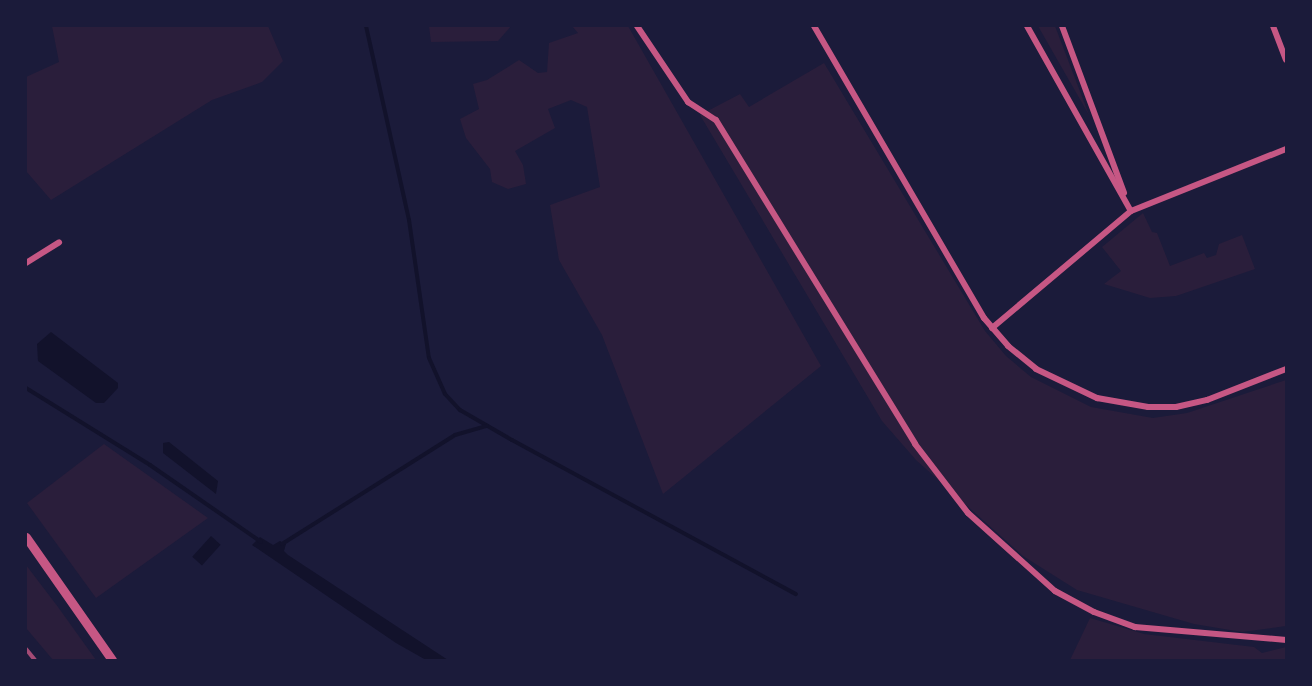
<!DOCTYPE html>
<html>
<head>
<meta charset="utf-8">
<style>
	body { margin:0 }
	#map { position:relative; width:1312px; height:686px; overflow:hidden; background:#1b1b3a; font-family:"Open Sans",sans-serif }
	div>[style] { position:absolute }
	.green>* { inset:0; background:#2a1e3b }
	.water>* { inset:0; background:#12122b; transform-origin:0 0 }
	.stream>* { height:4px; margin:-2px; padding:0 2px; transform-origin:2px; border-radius:2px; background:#12122b }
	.minor>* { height:6px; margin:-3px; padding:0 3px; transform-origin:3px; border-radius:3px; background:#c65784 }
	.tertiary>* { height:9px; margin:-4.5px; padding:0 4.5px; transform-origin:4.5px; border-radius:4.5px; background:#c65784 }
	.rail>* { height:4px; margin:-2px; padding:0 2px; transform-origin:2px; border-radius:2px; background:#a44b75 }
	span { translate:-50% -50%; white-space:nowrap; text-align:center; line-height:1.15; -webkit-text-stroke:4.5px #1b1b3a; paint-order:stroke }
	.frame { position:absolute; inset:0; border:27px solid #1b1b3a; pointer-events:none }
</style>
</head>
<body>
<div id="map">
	<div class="green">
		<i style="clip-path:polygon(52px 26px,268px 26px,283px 61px,262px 82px,212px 100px,51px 200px,26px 171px,26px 77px,59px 62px)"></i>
		<i style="clip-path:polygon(429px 26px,511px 26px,498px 41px,431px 42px)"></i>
		<i style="clip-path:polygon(572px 26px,628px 26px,821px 366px,663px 494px,602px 335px,559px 260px,550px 205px,600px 187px,587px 107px,571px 100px,548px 109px,555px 128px,515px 151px,523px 165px,526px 184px,508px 189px,492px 182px,490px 169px,466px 138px,460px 119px,479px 109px,473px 84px,487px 80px,519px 60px,538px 73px,547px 72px,549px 43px,578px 33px)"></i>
		<i style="clip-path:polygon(1038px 26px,1055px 26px,1089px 115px,1062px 68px)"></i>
		<i style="clip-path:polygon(824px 63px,985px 331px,1006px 356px,1031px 377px,1091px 407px,1153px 418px,1187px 413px,1286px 380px,1286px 626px,1242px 632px,1194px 624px,1077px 590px,1023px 556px,916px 460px,882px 421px,700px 115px,740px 94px,749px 107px)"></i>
		<i style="clip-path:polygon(1143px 213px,1152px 232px,1157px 233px,1170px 266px,1204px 253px,1207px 258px,1216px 255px,1219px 244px,1242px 235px,1255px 269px,1176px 296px,1150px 298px,1104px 284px,1121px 271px,1102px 247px)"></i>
		<i style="clip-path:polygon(104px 444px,208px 518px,96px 598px,27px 503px)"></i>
		<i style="clip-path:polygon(26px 565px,58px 607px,96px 660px,53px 660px,26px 628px)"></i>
		<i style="clip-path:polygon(1090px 618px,1144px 634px,1254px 647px,1262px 653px,1286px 647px,1286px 660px,1070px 660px)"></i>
	</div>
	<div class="water">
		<i style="clip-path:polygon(51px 332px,118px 383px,118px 388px,104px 403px,96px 403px,38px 361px,37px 344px)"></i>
		<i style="clip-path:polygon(169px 442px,218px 481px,216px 494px,163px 453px,163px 443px)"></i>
		<i style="left:211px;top:536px;width:13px;height:28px;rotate:42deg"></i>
		<i style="clip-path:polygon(260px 537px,273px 545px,280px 541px,286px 544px,284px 551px,288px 555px,448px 660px,426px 660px,396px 643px,252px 545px)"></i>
	</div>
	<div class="stream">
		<i style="left:366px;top:26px;width:199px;rotate:77.5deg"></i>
		<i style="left:409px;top:220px;width:139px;rotate:81.8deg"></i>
		<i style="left:429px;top:358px;width:39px;rotate:66deg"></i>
		<i style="left:445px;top:394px;width:22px;rotate:47deg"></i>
		<i style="left:460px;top:410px;width:60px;rotate:30deg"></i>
		<i style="left:512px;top:440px;width:323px;rotate:28.5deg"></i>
		<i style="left:26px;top:388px;width:146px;rotate:31.8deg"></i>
		<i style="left:150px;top:465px;width:135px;rotate:34.7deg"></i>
		<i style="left:282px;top:544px;width:204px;rotate:-32.2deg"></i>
		<i style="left:455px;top:435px;width:33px;rotate:-16deg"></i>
	</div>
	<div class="minor">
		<i style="left:637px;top:26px;width:92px;rotate:56.1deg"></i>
		<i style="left:688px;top:102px;width:33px;rotate:33deg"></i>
		<i style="left:716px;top:120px;width:380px;rotate:58.4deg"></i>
		<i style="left:915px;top:444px;width:87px;rotate:52.5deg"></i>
		<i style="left:968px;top:513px;width:117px;rotate:41.9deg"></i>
		<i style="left:1055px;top:591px;width:44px;rotate:28.3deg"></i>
		<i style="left:1094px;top:612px;width:44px;rotate:20.1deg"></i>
		<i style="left:1135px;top:627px;width:152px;rotate:4.9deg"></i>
		<i style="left:814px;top:26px;width:338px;rotate:59.8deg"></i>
		<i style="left:984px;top:318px;width:37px;rotate:49deg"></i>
		<i style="left:1008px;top:346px;width:36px;rotate:39deg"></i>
		<i style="left:1036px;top:369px;width:68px;rotate:25.4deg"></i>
		<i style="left:1097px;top:398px;width:52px;rotate:10deg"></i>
		<i style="left:1148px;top:407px;width:28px"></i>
		<i style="left:1176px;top:407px;width:32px;rotate:-13deg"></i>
		<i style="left:1207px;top:400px;width:85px;rotate:-21.4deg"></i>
		<i style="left:1027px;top:26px;width:212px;rotate:60.7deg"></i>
		<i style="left:1062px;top:26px;width:178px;rotate:69.6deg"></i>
		<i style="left:1273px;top:26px;width:36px;rotate:69deg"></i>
		<i style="left:26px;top:263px;width:39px;rotate:-32deg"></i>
		<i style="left:992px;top:328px;width:182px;rotate:-40.1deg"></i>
		<i style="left:1131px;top:211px;width:167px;rotate:-21.8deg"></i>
	</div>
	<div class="tertiary">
		<i style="left:26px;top:537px;width:150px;rotate:55deg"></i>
	</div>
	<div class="rail">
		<i style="left:26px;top:649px;width:14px;rotate:51deg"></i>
	</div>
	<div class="frame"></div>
</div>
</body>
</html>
